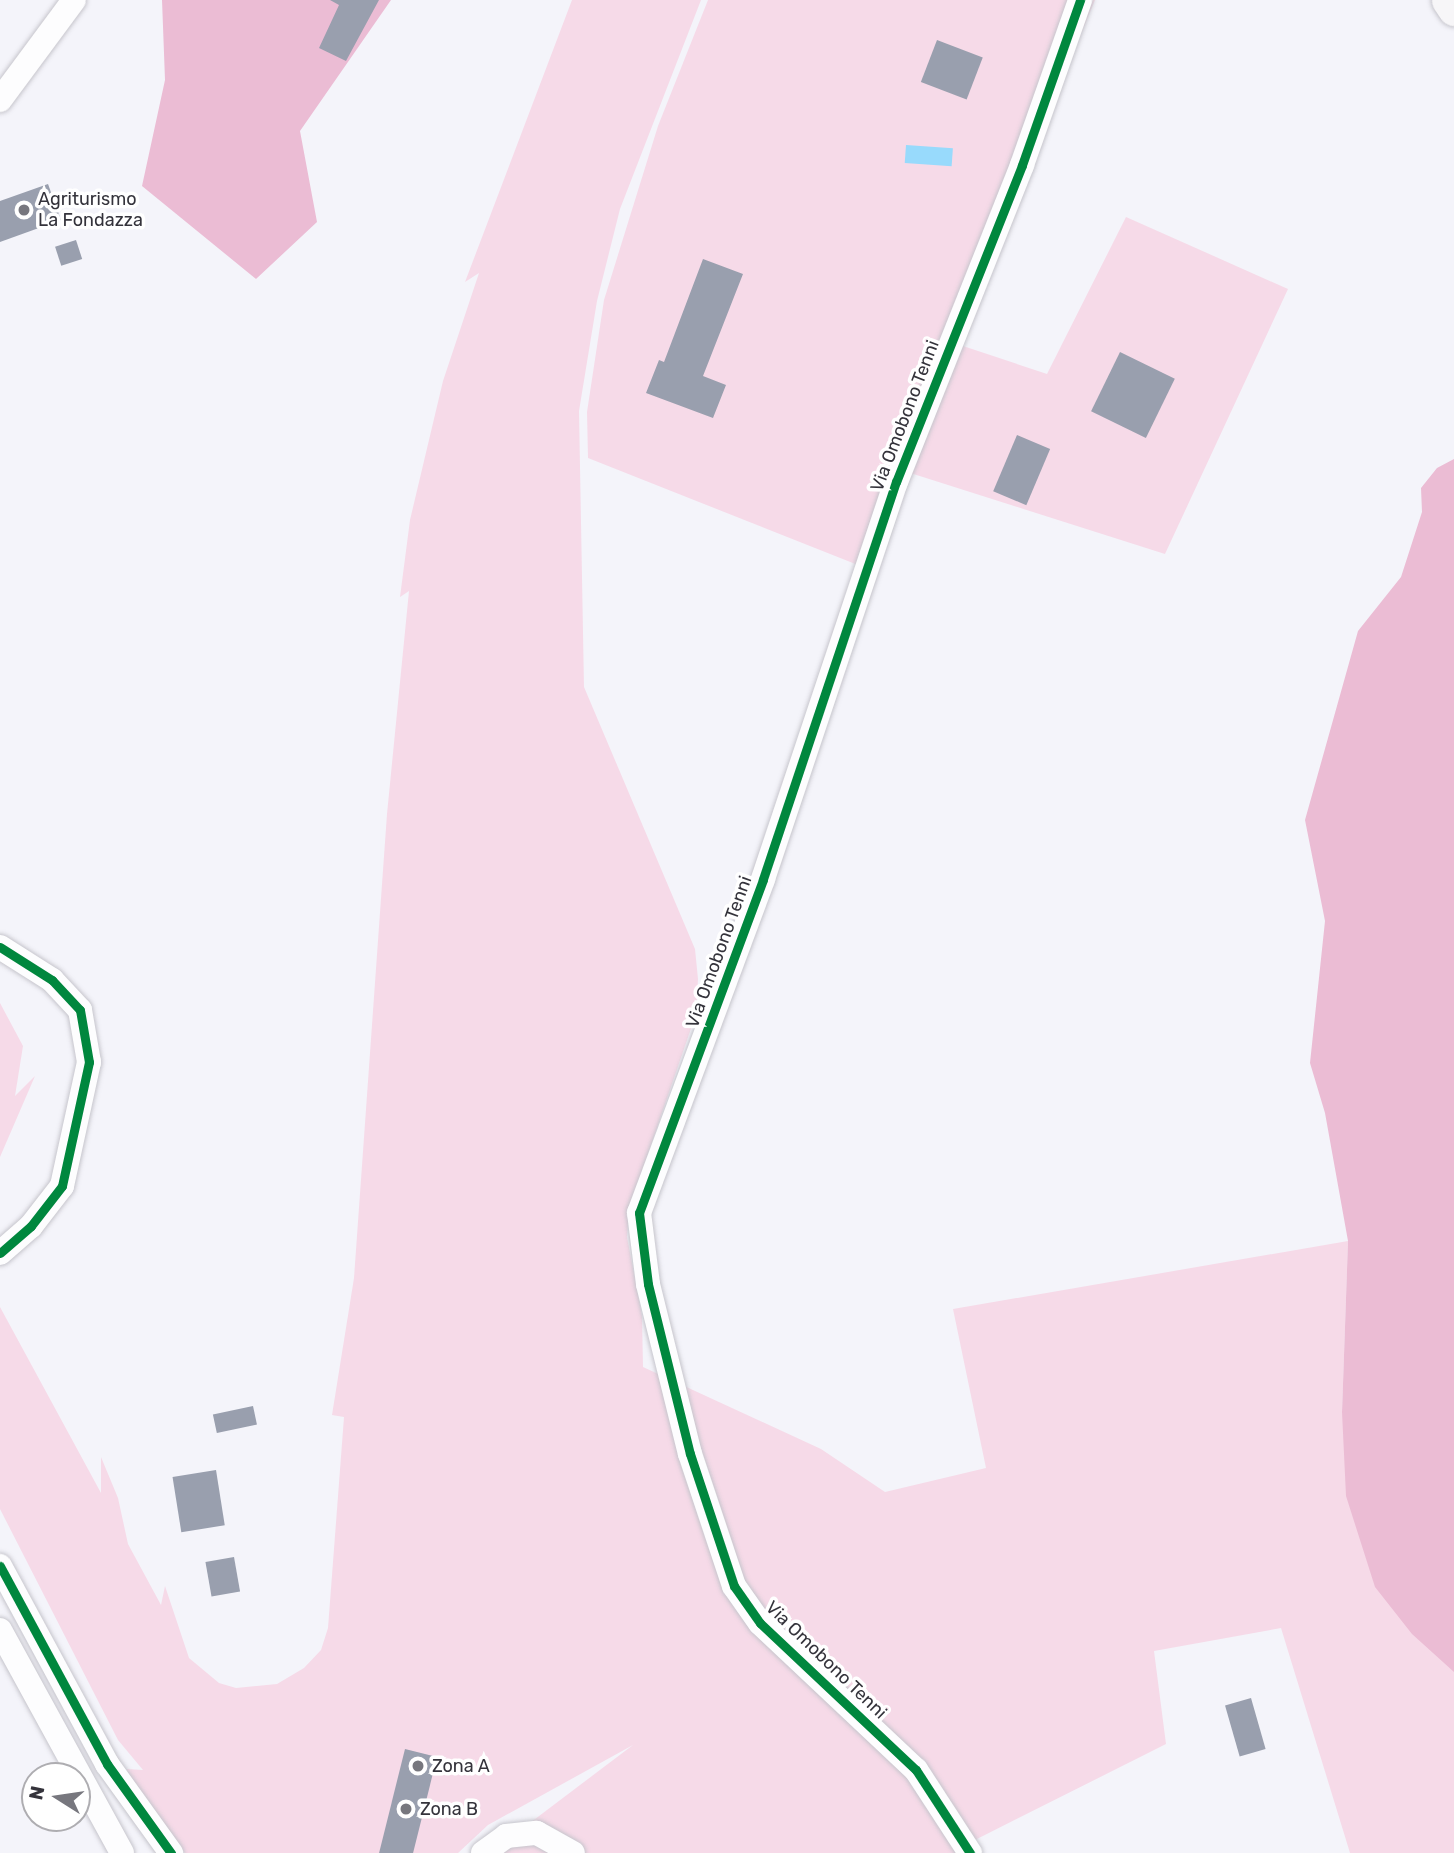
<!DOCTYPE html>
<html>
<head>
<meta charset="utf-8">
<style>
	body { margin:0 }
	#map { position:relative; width:1454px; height:1853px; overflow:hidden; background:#f4f4fa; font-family:Rubik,sans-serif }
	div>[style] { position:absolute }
	.green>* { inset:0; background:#f6dae8 }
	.forest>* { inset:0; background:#ebbcd4 }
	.water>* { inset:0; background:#98dafc; transform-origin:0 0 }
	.building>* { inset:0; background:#999fae; transform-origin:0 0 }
	.roads { filter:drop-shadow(0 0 2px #c6c5cc) drop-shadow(0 0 2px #c6c5cc) }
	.street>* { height:24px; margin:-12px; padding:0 12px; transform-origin:12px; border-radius:12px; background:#fdfdfe }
	.secondary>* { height:33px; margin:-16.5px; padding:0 16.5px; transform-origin:16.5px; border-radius:16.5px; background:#f7f6f8 }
	.cycleway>* { height:9px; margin:-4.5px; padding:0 4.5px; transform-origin:4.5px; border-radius:4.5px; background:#00873e }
	.dots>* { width:19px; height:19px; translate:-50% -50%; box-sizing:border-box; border:4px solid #fff; border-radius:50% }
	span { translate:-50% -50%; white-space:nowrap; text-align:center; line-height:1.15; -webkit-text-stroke:7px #fff; paint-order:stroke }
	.poi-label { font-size:18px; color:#34333b }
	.left { translate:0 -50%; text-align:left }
	.street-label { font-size:18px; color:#34333b }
	.north { position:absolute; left:21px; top:1762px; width:70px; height:70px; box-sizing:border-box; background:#fff; border:2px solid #aeadb1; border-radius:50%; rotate:282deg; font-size:19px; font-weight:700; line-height:28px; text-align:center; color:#34333b }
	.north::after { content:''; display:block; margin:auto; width:24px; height:32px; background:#77777e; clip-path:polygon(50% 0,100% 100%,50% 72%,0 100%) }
</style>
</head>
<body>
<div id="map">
	<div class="green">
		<i style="clip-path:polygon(572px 0,701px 0,620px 209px,597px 301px,579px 411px,584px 687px,695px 949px,698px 979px,696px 1014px,629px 1209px,627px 1237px,642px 1316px,643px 1367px,821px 1449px,885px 1492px,986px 1468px,953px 1309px,1348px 1241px,1342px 1412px,1454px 1667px,1454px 1853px,1350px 1853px,1281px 1628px,1154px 1651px,1166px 1744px,965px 1845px,969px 1853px,490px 1853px,633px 1745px,488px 1825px,458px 1853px,185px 1853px,125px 1776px,127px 1769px,143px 1770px,118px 1740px,0 1509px,0 1307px,101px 1493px,101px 1457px,118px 1498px,128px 1544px,161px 1605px,165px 1586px,189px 1658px,219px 1683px,236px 1688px,277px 1684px,304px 1668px,321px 1650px,328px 1628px,344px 1417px,332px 1415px,354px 1278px,387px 814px,409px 591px,400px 597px,410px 520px,443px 381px,479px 273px,465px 282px)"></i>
		<i style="clip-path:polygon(708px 0,1095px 0,954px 343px,1047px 374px,1126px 217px,1288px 289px,1165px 554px,904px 471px,868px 569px,588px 458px,587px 412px,604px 300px,658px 126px)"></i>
		<i style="clip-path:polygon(0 1003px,23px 1046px,15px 1096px,35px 1076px,0 1157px)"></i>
	</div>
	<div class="forest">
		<i style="clip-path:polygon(162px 0,391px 0,300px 131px,317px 222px,256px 279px,142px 186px,165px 80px)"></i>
		<i style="clip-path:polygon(1454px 459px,1454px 1672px,1412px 1634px,1375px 1587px,1346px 1496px,1342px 1412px,1348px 1241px,1325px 1113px,1310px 1063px,1325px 921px,1305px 820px,1358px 631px,1401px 577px,1422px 512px,1421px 488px,1437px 468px)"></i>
	</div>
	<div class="water">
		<i style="left:906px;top:145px;width:47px;height:18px;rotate:4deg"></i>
	</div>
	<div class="building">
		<i style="clip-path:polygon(330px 0,379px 0,346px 61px,319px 48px,339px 5px)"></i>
		<i style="left:937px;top:40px;width:49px;height:45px;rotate:21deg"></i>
		<i style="clip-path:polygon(48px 184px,61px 220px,0 242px,0 201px)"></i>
		<i style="left:76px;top:240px;width:20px;height:22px;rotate:72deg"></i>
		<i style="clip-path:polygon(703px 259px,743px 274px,703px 376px,726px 385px,713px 418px,646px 393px,659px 360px,664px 362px)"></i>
		<i style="left:1120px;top:352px;width:61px;height:66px;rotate:26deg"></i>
		<i style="left:1017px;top:435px;width:36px;height:61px;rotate:23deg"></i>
		<i style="left:253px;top:1406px;width:19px;height:41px;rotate:78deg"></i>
		<i style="left:216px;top:1470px;width:56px;height:44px;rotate:81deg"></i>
		<i style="left:234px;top:1557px;width:35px;height:29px;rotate:80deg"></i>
		<i style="left:1251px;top:1698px;width:53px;height:27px;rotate:74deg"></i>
		<i style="left:405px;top:1749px;width:33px;height:108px;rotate:14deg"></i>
	</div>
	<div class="roads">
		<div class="street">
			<i style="left:0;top:100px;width:124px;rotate:-53.5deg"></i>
			<i style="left:0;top:947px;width:62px;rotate:32.4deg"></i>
			<i style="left:52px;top:980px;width:41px;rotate:47deg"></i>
			<i style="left:80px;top:1010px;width:53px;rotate:80.2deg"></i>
			<i style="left:89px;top:1062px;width:127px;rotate:102.3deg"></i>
			<i style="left:62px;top:1186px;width:51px;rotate:127.8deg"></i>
			<i style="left:31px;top:1226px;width:41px;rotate:138.9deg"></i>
			<i style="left:0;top:1566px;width:225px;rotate:61.6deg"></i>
			<i style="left:107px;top:1764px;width:110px;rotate:54.3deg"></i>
			<i style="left:0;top:1630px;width:254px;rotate:61.3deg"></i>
			<i style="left:483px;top:1853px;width:29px;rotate:-36deg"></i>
			<i style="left:506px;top:1836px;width:31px;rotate:-6deg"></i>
			<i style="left:537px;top:1833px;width:41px;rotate:29.1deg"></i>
			<i style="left:970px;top:1853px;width:99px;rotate:-123deg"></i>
			<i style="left:916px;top:1770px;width:214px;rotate:-136.7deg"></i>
			<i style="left:760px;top:1623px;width:45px;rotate:-125.1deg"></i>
			<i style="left:734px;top:1586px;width:139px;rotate:-108.4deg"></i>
			<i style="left:690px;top:1454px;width:175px;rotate:-103.9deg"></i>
			<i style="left:648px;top:1284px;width:72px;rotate:-97.2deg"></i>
			<i style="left:639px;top:1213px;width:356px;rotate:-69.6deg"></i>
			<i style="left:763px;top:879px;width:419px;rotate:-71.5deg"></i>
			<i style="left:896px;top:482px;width:341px;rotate:-68.3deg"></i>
			<i style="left:1022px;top:165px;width:175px;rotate:-70.6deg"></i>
		</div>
		<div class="secondary">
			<i style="left:1448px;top:0;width:11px;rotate:56deg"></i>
		</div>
	</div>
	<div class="cycleway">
		<i style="left:0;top:947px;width:62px;rotate:32.4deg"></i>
		<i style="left:52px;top:980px;width:41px;rotate:47deg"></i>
		<i style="left:80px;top:1010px;width:53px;rotate:80.2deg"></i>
		<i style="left:89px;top:1062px;width:127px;rotate:102.3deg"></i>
		<i style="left:62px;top:1186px;width:51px;rotate:127.8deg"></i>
		<i style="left:31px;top:1226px;width:41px;rotate:138.9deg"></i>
		<i style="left:0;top:1566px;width:225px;rotate:61.6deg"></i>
		<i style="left:107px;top:1764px;width:110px;rotate:54.3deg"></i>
		<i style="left:970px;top:1853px;width:99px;rotate:-123deg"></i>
		<i style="left:916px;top:1770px;width:214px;rotate:-136.7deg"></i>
		<i style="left:760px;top:1623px;width:45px;rotate:-125.1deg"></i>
		<i style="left:734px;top:1586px;width:139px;rotate:-108.4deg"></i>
		<i style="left:690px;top:1454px;width:175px;rotate:-103.9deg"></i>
		<i style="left:648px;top:1284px;width:72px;rotate:-97.2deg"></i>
		<i style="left:639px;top:1213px;width:356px;rotate:-69.6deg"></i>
		<i style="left:763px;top:879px;width:419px;rotate:-71.5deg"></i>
		<i style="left:896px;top:482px;width:341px;rotate:-68.3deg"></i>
		<i style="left:1022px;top:165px;width:175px;rotate:-70.6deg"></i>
	</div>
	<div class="dots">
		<i style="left:24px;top:210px;background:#77777e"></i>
		<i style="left:418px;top:1766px;background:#77777e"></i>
		<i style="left:406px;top:1809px;background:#77777e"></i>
	</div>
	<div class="poi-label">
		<span class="left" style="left:38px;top:210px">Agriturismo<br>La Fondazza</span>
		<span class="left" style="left:432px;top:1766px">Zona A</span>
		<span class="left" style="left:420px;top:1809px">Zona B</span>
	</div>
	<div class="street-label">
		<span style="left:905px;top:416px;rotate:-69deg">Via Omobono Tenni</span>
		<span style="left:719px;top:952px;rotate:-70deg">Via Omobono Tenni</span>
		<span style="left:826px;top:1660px;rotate:44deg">Via Omobono Tenni</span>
	</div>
	<div class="north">N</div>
</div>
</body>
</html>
